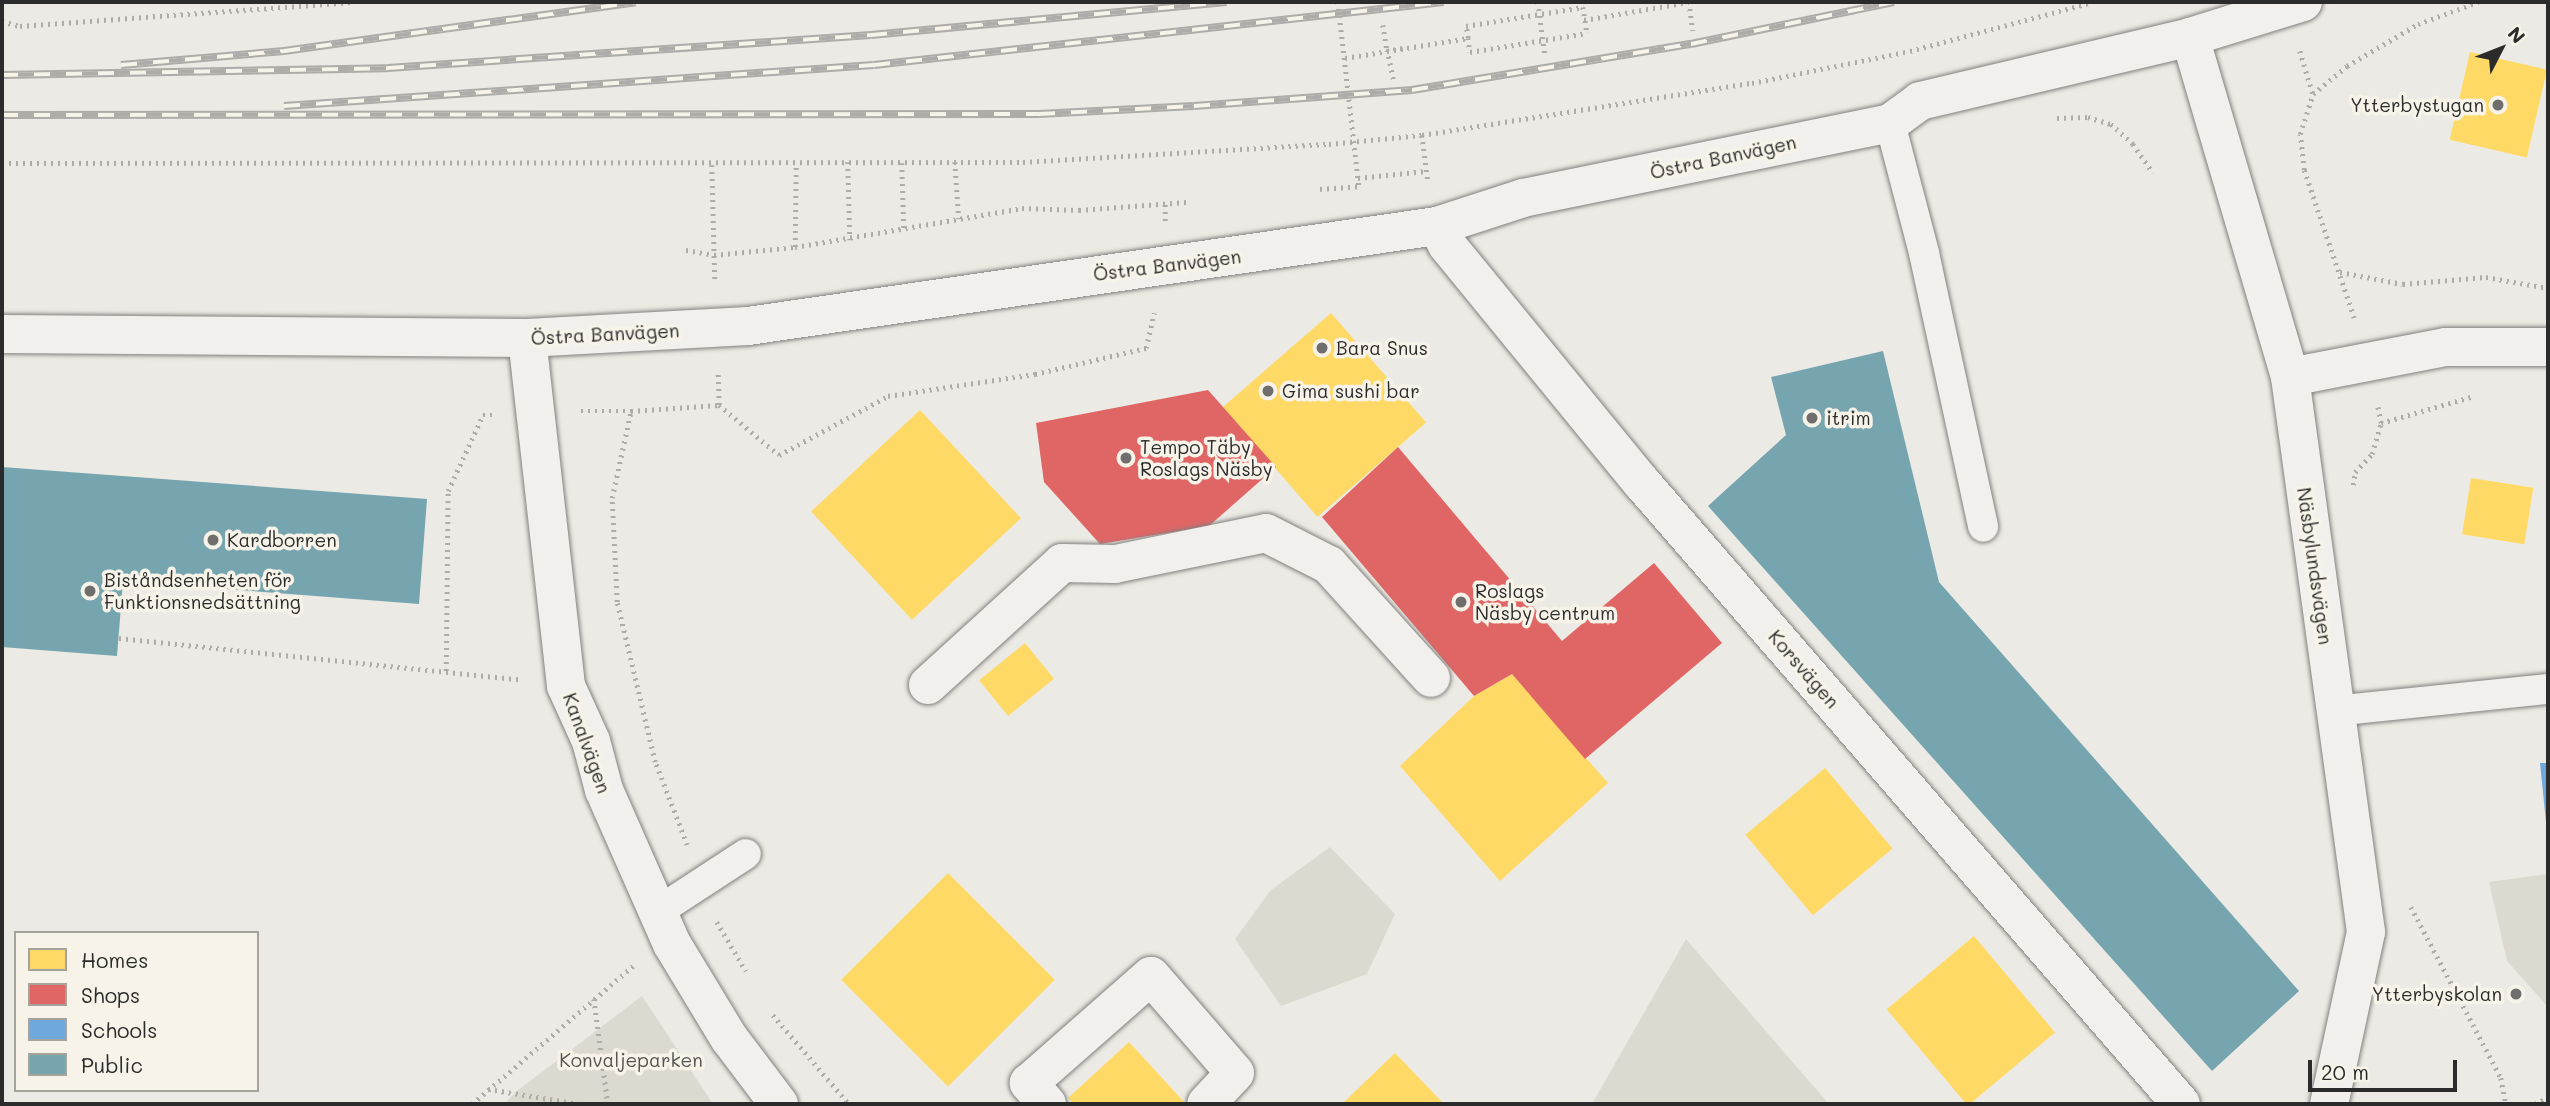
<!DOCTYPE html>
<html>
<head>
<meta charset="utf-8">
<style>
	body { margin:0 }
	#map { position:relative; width:2550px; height:1106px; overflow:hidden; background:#eceae4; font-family:Mali,sans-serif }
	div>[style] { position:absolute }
	.green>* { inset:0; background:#dcd9d1 }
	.homes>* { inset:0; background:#ffd966; transform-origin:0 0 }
	.shops>* { inset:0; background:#e06666 }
	.schools>* { inset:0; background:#6fa8dc }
	.public>* { inset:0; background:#76a5af }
	.path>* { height:4.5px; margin-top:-2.25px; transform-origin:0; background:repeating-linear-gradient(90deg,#adaca9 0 2px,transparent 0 7px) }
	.roads { filter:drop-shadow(0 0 2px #82817e) drop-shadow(0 0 2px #82817e) }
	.lane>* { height:30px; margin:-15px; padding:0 15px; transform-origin:15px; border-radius:15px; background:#f1f0ec }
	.street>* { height:38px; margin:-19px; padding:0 19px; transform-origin:19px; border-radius:19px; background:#f1f0ec }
	.secondary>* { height:38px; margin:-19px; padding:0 19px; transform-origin:19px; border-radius:19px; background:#f1f0ec }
	.rail>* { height:8px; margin-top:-4px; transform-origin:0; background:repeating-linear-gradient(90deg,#f7f3e8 0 16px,#adaca9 0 32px); box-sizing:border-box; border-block:2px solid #adaca9 }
	.path-bridge>* { height:4.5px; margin-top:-2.25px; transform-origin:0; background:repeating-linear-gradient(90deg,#adaca9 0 2px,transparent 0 7px) }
	.dots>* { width:19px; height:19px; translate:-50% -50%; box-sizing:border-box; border:4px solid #f7f3e8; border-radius:50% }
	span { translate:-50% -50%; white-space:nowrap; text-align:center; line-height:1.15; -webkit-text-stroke:7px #f7f3e8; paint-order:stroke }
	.poi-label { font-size:19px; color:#2b2b2b }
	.right { translate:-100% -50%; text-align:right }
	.left { translate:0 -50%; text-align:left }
	.street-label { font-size:19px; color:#2b2b2b }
	.park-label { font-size:19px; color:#545351 }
	.frame { position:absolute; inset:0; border:4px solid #2b2b2b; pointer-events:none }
	.legend { position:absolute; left:14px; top:931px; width:245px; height:161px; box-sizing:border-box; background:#f7f3e8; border:2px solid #a5a39c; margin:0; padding:9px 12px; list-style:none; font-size:21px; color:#2b2b2b }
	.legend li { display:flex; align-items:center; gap:14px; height:35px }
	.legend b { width:35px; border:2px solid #a5a39c }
	.north { position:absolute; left:2466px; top:14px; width:70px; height:70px; -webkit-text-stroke:5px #f7f3e8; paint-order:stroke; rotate:48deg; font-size:19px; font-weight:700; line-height:28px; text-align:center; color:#2b2b2b }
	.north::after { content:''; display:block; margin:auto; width:24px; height:32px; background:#2b2b2b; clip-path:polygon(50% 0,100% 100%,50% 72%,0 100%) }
	.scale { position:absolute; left:2308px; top:1060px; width:149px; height:32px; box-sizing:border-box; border:4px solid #2b2b2b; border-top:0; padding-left:9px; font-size:21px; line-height:24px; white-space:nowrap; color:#2b2b2b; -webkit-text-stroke:5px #f7f3e8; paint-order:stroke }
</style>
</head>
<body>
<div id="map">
	<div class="green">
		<i style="clip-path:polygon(1330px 847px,1395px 914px,1367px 974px,1281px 1006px,1235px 939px,1271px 890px)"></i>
		<i style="clip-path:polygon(2548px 874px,2548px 1007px,2507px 961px,2489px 882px)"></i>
		<i style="clip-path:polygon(1686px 939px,1829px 1104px,1592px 1104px)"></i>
		<i style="clip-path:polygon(642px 996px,713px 1104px,504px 1104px,517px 1091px)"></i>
	</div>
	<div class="homes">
		<i style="left:2470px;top:52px;width:79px;height:90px;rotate:13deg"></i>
		<i style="left:1331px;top:313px;width:145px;height:144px;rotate:49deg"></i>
		<i style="left:920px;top:410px;width:148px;height:149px;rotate:47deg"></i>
		<i style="left:2471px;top:478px;width:63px;height:57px;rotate:9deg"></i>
		<i style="left:1025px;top:643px;width:46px;height:59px;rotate:51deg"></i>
		<i style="clip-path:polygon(1512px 674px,1608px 783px,1500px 881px,1400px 766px,1474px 696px)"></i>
		<i style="left:1825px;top:768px;width:105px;height:104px;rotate:50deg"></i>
		<i style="left:948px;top:873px;width:151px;height:151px;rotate:45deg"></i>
		<i style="left:1974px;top:936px;width:126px;height:114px;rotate:50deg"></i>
		<i style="clip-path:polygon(1129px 1042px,1186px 1104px,1074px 1104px,1068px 1098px)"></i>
		<i style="clip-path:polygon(1395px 1053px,1444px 1104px,1342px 1104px)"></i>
	</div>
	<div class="shops">
		<i style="clip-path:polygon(1208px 390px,1276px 467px,1209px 526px,1100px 544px,1044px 482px,1036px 423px)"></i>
		<i style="clip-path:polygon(1398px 447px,1562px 641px,1654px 563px,1722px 643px,1585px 759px,1512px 674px,1474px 696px,1322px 517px)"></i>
	</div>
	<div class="schools">
		<i style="clip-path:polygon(2540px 763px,2548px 763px,2548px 821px,2546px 822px)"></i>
	</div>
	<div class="public">
		<i style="clip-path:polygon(1883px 351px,1939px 582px,2299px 991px,2212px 1071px,1708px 506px,1786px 435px,1771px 377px)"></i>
		<i style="clip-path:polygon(2px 467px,427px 499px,419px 604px,123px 581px,117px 656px,2px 647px)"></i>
	</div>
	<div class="path">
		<i style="left:1538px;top:2px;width:53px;rotate:82.5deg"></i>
		<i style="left:1689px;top:2px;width:29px;rotate:82deg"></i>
		<i style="left:1583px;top:7px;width:26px;rotate:81deg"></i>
		<i style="left:1584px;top:20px;width:106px;rotate:-9.8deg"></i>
		<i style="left:2px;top:21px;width:19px;rotate:16deg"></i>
		<i style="left:20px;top:26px;width:334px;rotate:-4.1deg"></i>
		<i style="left:1383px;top:25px;width:26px;rotate:81deg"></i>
		<i style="left:2300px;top:51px;width:45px;rotate:73.2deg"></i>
		<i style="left:1393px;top:79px;width:29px;rotate:-102deg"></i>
		<i style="left:1387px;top:51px;width:16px;rotate:-11deg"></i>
		<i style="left:2057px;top:118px;width:31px;rotate:-2deg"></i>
		<i style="left:2088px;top:117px;width:24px;rotate:17deg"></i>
		<i style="left:2111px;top:124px;width:30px;rotate:42deg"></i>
		<i style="left:2133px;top:144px;width:35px;rotate:55deg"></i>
		<i style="left:1422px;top:135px;width:46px;rotate:82.6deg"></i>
		<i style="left:848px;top:162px;width:78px;rotate:88.5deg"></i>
		<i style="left:955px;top:162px;width:57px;rotate:86deg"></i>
		<i style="left:2px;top:163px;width:1021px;rotate:-0.06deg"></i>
		<i style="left:1023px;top:162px;width:307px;rotate:-3.4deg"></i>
		<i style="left:1329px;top:144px;width:93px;rotate:-5.5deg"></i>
		<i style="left:1422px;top:135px;width:334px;rotate:-9deg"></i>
		<i style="left:1752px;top:83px;width:161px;rotate:-11.4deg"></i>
		<i style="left:1910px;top:51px;width:189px;rotate:-15deg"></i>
		<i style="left:902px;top:163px;width:66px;rotate:88.3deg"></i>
		<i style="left:712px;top:165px;width:118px;rotate:88.5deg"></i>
		<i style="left:1358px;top:178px;width:68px;rotate:-5.9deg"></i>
		<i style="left:1320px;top:189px;width:39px;rotate:-4deg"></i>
		<i style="left:1165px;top:221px;width:17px;rotate:-90deg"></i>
		<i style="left:795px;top:247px;width:84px;rotate:-89.3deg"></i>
		<i style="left:686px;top:250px;width:28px;rotate:10deg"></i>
		<i style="left:714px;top:255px;width:81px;rotate:-5.6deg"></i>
		<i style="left:795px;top:247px;width:230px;rotate:-9.7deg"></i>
		<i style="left:1022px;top:208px;width:57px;rotate:2deg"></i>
		<i style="left:1079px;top:210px;width:108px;rotate:-4.2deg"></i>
		<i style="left:2340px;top:272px;width:64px;rotate:10.8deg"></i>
		<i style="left:2403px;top:284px;width:83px;rotate:-4.8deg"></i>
		<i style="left:2486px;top:277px;width:63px;rotate:10.1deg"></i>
		<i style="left:2354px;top:318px;width:156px;rotate:-108.7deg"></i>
		<i style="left:2304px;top:170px;width:36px;rotate:-96deg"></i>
		<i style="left:2300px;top:134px;width:42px;rotate:-72deg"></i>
		<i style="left:2313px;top:94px;width:44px;rotate:-39.5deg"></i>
		<i style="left:2347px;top:66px;width:82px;rotate:-30.6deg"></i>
		<i style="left:2418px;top:24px;width:64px;rotate:-20.1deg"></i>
		<i style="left:719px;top:405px;width:78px;rotate:39.8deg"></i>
		<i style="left:779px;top:455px;width:124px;rotate:-28.4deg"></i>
		<i style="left:888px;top:396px;width:149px;rotate:-8.5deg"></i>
		<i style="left:1035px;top:374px;width:114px;rotate:-13.2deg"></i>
		<i style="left:1146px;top:348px;width:36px;rotate:-77deg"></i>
		<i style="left:581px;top:411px;width:50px"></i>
		<i style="left:2381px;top:423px;width:97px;rotate:-16.2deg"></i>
		<i style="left:2353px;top:485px;width:13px;rotate:-81deg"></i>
		<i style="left:2355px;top:472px;width:25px;rotate:-47deg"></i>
		<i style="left:2372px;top:454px;width:32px;rotate:-74deg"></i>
		<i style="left:2381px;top:423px;width:19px;rotate:-102deg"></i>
		<i style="left:119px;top:638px;width:405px;rotate:5.9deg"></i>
		<i style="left:446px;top:671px;width:180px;rotate:-89.4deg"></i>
		<i style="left:448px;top:491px;width:84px;rotate:-65.3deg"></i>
		<i style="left:483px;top:415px;width:9px"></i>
		<i style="left:687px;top:845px;width:89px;rotate:-111.1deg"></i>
		<i style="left:655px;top:762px;width:164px;rotate:-103.4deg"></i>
		<i style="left:617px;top:602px;width:104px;rotate:-92.8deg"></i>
		<i style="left:612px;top:498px;width:89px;rotate:-77.7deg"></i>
		<i style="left:631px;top:411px;width:88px;rotate:-3.9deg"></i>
		<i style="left:719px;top:405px;width:33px;rotate:-92deg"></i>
		<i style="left:2411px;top:907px;width:193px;rotate:62.2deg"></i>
		<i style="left:2501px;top:1078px;width:26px;rotate:79deg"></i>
		<i style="left:717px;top:922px;width:57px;rotate:59.4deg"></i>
		<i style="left:594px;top:999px;width:106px;rotate:82.4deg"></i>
		<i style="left:773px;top:1015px;width:117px;rotate:49.5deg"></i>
		<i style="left:488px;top:1089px;width:93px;rotate:9.3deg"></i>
		<i style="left:472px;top:1104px;width:212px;rotate:-40.6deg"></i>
		<i style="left:2535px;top:1104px;width:15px;rotate:-28deg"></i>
	</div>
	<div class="roads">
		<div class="lane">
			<i style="left:1890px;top:123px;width:134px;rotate:75.3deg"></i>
			<i style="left:1924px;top:253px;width:280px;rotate:77.8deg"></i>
			<i style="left:2334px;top:711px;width:215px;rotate:-5.9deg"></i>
			<i style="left:657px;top:912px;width:106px;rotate:-33.1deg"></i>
		</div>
		<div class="street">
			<i style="left:1437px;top:226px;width:21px;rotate:62deg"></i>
			<i style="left:1447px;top:245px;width:308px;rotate:50.7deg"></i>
			<i style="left:1642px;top:483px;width:822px;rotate:49.04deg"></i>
			<i style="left:2px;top:334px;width:525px;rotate:0.44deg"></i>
			<i style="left:527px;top:338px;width:221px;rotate:-3.1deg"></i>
			<i style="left:748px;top:326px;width:696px;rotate:-8.26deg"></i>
			<i style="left:1437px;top:226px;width:90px;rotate:-18deg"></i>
			<i style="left:1523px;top:198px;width:375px;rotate:-11.5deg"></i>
			<i style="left:1890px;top:123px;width:37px;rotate:-36deg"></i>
			<i style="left:1920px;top:101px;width:277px;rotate:-13.3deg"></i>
			<i style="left:527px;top:338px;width:350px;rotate:83.6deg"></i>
			<i style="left:566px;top:686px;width:60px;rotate:65.6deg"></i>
			<i style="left:591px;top:741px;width:51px;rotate:75.1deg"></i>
			<i style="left:604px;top:790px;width:168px;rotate:66.2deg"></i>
			<i style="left:672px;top:944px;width:110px;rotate:58.8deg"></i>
			<i style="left:729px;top:1038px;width:83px;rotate:52.9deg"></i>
			<i style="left:2290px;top:377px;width:560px;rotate:82.2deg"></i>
			<i style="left:2366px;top:932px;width:176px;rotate:102.1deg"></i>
			<i style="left:928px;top:685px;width:181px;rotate:-42.3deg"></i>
			<i style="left:1062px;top:563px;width:53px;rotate:1.1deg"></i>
			<i style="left:1115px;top:564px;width:154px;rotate:-11.6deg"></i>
			<i style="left:1266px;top:533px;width:71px;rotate:26.9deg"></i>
			<i style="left:1329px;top:565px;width:152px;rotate:47.9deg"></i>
			<i style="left:1047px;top:1104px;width:28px;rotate:-131deg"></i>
			<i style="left:1029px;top:1083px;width:162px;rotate:-41.3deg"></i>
			<i style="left:1151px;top:976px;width:128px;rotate:49.1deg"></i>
			<i style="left:1235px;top:1073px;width:42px;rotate:133.1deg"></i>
		</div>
		<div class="secondary">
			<i style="left:2303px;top:2px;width:118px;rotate:162.8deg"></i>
			<i style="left:2190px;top:37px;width:354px;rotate:73.6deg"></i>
			<i style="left:2290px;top:377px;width:159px;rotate:-10.9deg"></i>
			<i style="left:2446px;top:347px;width:102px"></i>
		</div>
	</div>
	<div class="rail">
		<i style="left:121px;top:65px;width:164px;rotate:-4.9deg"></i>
		<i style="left:284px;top:51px;width:355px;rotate:-7.9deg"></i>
		<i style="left:2px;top:75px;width:386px;rotate:-1deg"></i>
		<i style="left:388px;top:68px;width:484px;rotate:-3.9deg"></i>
		<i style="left:871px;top:35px;width:357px;rotate:-5.3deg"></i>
		<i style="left:284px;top:106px;width:591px;rotate:-3.98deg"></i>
		<i style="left:874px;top:65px;width:573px;rotate:-6.31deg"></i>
		<i style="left:2px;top:115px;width:1037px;rotate:-0.06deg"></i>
		<i style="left:1039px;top:114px;width:155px;rotate:-3deg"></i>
		<i style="left:1194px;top:106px;width:219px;rotate:-4.2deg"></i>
		<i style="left:1412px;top:90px;width:283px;rotate:-9.4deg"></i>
		<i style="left:1691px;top:44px;width:207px;rotate:-11.7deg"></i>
	</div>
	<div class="path-bridge">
		<i style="left:1338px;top:2px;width:185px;rotate:83.5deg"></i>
		<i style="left:1468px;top:38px;width:12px;rotate:-99deg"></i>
		<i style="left:1466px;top:26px;width:119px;rotate:-9.2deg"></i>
		<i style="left:1345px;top:58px;width:125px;rotate:-9.2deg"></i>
		<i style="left:1468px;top:38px;width:14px;rotate:82deg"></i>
		<i style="left:1470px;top:52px;width:119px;rotate:-9.2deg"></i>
	</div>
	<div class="dots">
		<i style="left:2498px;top:105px;background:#6f6e6c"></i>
		<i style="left:1322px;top:348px;background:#6f6e6c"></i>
		<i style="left:1268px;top:391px;background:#6f6e6c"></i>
		<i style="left:1812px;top:418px;background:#6f6e6c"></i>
		<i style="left:1126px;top:458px;background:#6f6e6c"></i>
		<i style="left:213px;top:540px;background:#6f6e6c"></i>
		<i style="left:90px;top:591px;background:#6f6e6c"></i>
		<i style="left:1461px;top:602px;background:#6f6e6c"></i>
		<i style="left:2516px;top:994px;background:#6f6e6c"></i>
	</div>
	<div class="poi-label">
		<span class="right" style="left:2484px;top:105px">Ytterbystugan</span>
		<span class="left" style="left:1336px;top:348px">Bara Snus</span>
		<span class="left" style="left:1282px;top:391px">Gima sushi bar</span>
		<span class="left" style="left:1826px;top:418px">itrim</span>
		<span class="left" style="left:1140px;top:458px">Tempo Täby<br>Roslags Näsby</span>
		<span class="left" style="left:227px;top:540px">Kardborren</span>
		<span class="left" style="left:104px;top:591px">Biståndsenheten för<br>Funktionsnedsättning</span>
		<span class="left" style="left:1475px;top:602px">Roslags<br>Näsby centrum</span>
		<span class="right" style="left:2502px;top:994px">Ytterbyskolan</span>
	</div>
	<div class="street-label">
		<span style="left:1723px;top:157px;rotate:-12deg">Östra Banvägen</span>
		<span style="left:1167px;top:265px;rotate:-7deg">Östra Banvägen</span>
		<span style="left:605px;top:334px;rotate:-3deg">Östra Banvägen</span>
		<span style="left:2315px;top:566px;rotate:82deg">Näsbylundsvägen</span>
		<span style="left:1804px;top:669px;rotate:49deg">Korsvägen</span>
		<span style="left:587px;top:743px;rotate:70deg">Kanalvägen</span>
	</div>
	<div class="park-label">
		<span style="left:631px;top:1060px">Konvaljeparken</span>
	</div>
	<div class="frame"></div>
	<ul class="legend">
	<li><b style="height:19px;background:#ffd966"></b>Homes</li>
	<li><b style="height:19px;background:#e06666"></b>Shops</li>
	<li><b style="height:19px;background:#6fa8dc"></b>Schools</li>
	<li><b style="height:19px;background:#76a5af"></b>Public</li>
	</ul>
	<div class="north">N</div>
	<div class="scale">20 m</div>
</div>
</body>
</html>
